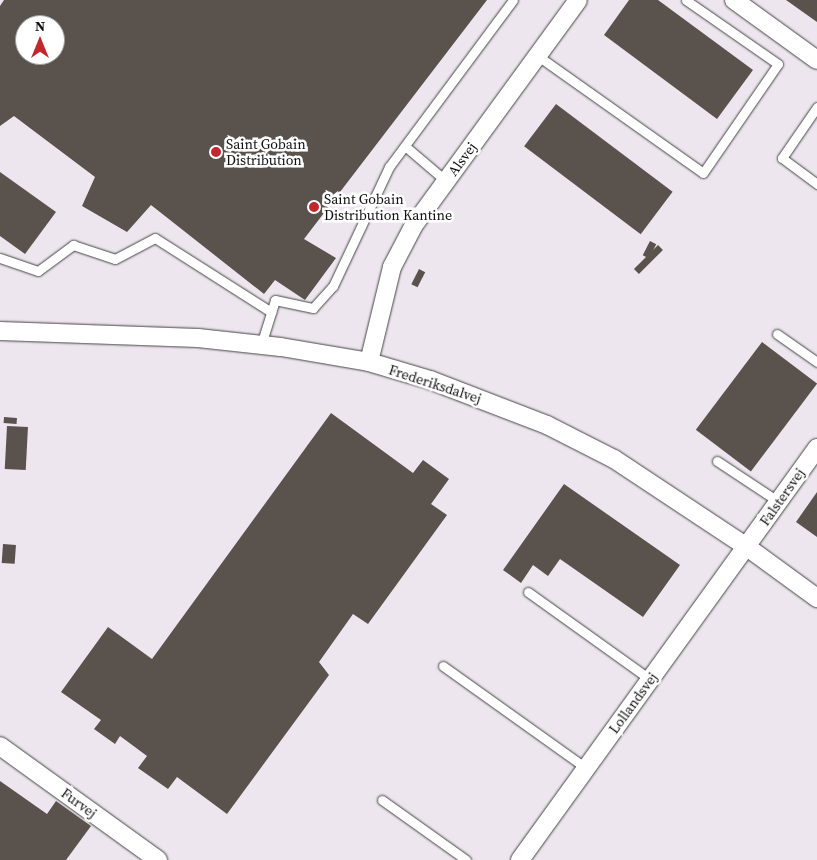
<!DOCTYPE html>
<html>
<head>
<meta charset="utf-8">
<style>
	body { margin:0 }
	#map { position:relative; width:817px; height:860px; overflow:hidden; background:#fffdf5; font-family:"Source Serif 4",serif }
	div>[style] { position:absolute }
	.industrial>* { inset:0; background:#eee6ef }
	.building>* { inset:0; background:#5a524d; transform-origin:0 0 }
	.roads { filter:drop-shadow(0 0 1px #444) drop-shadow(0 0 1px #444) }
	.service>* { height:9px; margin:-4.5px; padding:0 4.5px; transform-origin:4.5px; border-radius:4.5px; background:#fff }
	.minor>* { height:18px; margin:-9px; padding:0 9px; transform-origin:9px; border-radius:9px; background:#fff }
	.dots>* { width:14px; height:14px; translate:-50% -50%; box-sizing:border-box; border:2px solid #fff; border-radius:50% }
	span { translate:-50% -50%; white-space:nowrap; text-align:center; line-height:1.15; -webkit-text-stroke:5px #fff; paint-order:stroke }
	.poi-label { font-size:14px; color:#111 }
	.left { translate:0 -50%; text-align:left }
	.street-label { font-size:14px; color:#111 }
	.north { position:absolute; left:15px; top:15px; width:50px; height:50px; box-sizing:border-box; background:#fff; border:1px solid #a0a0a0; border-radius:50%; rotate:0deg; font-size:14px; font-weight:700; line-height:20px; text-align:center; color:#111 }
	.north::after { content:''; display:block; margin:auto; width:18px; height:22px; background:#c4262e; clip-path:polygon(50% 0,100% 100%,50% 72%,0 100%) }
</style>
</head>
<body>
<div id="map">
	<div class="industrial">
		<i style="clip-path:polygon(evenodd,0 0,817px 0,817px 860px,0 860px,0 0,25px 25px,55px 25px,55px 55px,25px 55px,25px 25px)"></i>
	</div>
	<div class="building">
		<i style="clip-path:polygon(evenodd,4px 0,487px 0,304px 239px,336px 258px,305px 300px,275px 280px,264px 294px,151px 205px,127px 232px,82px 206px,95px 177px,14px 116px,0 126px,0 6px,4px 0,25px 25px,55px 25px,55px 55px,25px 55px,25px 25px)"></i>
		<i style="clip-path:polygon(629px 0,658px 0,753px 70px,717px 119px,604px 35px)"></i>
		<i style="clip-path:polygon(786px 0,817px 0,817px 22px)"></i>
		<i style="left:556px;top:104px;width:146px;height:53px;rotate:37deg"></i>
		<i style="clip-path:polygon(0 172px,56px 212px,25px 254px,0 236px)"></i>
		<i style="left:650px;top:241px;width:7px;height:16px;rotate:27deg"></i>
		<i style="left:658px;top:245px;width:7px;height:34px;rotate:45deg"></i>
		<i style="left:419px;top:269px;width:7px;height:17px;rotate:27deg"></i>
		<i style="left:762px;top:342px;width:69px;height:110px;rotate:37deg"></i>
		<i style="clip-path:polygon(331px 413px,413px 473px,423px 460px,449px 479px,431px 504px,447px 515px,368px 624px,353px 614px,319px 662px,329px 675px,227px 814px,177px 777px,168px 789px,138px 768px,147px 756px,120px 736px,115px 744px,94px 729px,101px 720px,61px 692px,108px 627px,152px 659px)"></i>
		<i style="left:4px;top:417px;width:13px;height:6px;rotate:4deg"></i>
		<i style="left:7px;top:426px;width:21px;height:43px;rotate:3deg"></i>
		<i style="clip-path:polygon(564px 484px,680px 565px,643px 617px,560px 559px,548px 576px,533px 565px,521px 583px,503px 570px)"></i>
		<i style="clip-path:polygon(817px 492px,817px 537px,796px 522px)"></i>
		<i style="left:3px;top:544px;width:13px;height:19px;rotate:4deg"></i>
		<i style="clip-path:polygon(0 781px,47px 814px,56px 801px,91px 826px,66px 860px,0 860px)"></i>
	</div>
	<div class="roads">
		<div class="service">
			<i style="left:538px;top:56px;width:202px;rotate:35.3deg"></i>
			<i style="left:703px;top:173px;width:132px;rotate:-55.5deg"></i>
			<i style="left:778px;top:64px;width:112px;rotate:-145.2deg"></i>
			<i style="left:817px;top:107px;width:62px;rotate:124.5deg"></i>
			<i style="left:782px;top:158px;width:44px;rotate:36.6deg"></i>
			<i style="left:405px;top:146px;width:54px;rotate:40.5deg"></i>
			<i style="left:0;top:258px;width:40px;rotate:18.9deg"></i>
			<i style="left:38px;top:271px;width:44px;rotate:-36.6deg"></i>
			<i style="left:73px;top:245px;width:44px;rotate:18.4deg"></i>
			<i style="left:115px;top:259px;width:45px;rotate:-27.7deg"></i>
			<i style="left:155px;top:238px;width:138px;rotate:32.5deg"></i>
			<i style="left:777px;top:334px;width:49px;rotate:35deg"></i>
			<i style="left:261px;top:345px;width:47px;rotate:-72.7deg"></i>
			<i style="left:275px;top:300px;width:39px;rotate:12deg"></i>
			<i style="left:313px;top:308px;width:30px;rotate:-48deg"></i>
			<i style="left:333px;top:286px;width:132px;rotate:-64.8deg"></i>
			<i style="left:389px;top:167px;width:208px;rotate:-53.4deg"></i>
			<i style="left:717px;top:461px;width:74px;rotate:33.5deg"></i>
			<i style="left:528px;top:592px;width:151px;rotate:35.6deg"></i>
			<i style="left:443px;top:666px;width:176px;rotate:35.5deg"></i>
			<i style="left:382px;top:800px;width:103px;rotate:35.5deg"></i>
		</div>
		<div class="minor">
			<i style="left:734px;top:0;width:102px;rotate:35.9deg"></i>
			<i style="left:0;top:331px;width:198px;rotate:2deg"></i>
			<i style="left:198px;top:338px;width:83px;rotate:6.2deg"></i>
			<i style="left:281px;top:347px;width:89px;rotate:9.7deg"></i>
			<i style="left:369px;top:362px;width:64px;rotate:16.4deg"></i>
			<i style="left:430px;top:380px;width:125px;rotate:21deg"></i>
			<i style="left:547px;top:425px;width:75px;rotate:26.9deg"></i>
			<i style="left:614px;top:459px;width:159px;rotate:33.5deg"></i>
			<i style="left:747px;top:547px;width:87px;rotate:36.1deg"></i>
			<i style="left:369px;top:362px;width:98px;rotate:-76.4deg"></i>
			<i style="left:392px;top:267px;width:47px;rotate:-62.4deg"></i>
			<i style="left:414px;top:225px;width:278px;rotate:-53.9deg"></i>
			<i style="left:0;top:746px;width:195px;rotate:35.8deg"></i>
			<i style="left:520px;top:860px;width:508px;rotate:-54.21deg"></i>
		</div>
	</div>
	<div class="dots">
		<i style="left:216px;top:152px;background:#c4262e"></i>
		<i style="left:314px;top:207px;background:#c4262e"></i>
	</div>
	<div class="poi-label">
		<span class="left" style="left:226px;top:152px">Saint Gobain<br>Distribution</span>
		<span class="left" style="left:324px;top:207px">Saint Gobain<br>Distribution Kantine</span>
	</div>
	<div class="street-label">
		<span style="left:462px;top:159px;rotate:-54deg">Alsvej</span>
		<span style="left:435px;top:384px;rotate:18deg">Frederiksdalvej</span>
		<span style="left:782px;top:497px;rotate:-55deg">Falstersvej</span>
		<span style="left:633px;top:703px;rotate:-54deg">Lollandsvej</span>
		<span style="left:79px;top:803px;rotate:36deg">Furvej</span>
	</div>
	<div class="north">N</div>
</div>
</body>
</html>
